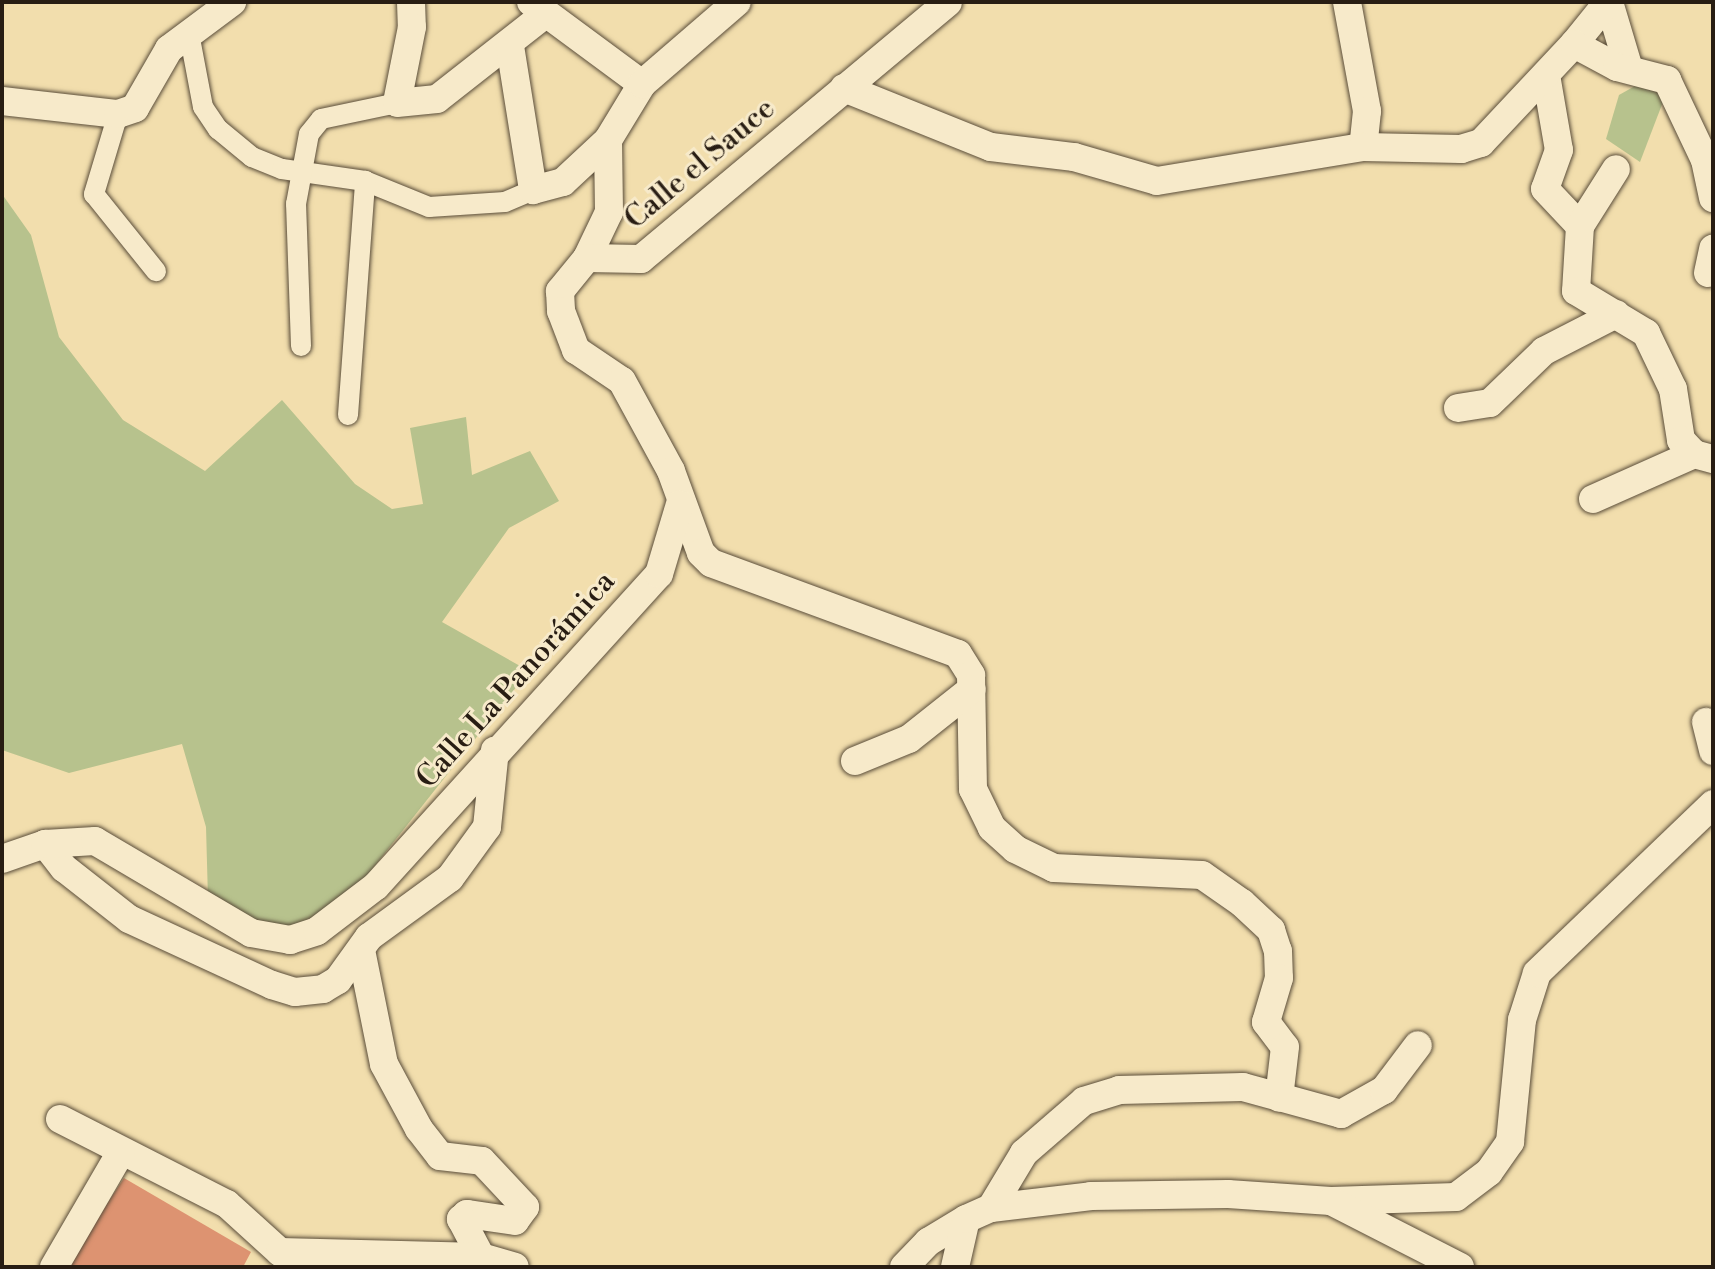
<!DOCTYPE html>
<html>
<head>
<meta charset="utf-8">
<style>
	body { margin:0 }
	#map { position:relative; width:1715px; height:1269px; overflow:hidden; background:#f2dead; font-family:"Libre Bodoni",serif }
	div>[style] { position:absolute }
	.green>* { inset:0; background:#b7c28d }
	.building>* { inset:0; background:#dd9371 }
	.roads { filter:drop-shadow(0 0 2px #5a4d3a) drop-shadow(0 0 2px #5a4d3a) }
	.pedestrian>* { height:20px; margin:-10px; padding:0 10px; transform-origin:10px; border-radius:10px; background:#f7eaca }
	.minor>* { height:28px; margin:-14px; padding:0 14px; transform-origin:14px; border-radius:14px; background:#f7eaca }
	span { translate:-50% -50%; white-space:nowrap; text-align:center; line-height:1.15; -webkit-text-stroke:6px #f7eaca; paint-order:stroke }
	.street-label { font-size:30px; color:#281d13 }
	.frame { position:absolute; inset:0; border:4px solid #281d13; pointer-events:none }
</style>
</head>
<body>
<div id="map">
	<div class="green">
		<i style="clip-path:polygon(1635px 86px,1666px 94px,1640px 162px,1606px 139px,1619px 95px)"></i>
		<i style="clip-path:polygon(2px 194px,31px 235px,59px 337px,123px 420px,205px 471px,282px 400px,355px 484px,392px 509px,423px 504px,410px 428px,466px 417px,472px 475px,530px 451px,559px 501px,509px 528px,442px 622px,529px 671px,347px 901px,286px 933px,208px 899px,206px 827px,182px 744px,69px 773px,2px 750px)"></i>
	</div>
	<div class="building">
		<i style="clip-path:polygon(124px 1178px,251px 1252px,243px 1267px,65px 1267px)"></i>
	</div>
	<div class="roads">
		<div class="pedestrian">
			<i style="left:189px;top:33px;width:75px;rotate:79.3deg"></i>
			<i style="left:203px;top:107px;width:27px;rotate:56deg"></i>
			<i style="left:218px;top:129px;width:44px;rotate:39.5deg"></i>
			<i style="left:252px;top:157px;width:32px;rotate:22deg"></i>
			<i style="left:282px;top:169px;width:84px;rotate:8.2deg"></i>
			<i style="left:365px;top:181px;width:69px;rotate:22.1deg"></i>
			<i style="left:429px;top:207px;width:76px;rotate:-3.8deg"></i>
			<i style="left:505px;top:202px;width:30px;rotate:-23deg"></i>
			<i style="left:118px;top:114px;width:84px;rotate:106.7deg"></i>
			<i style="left:94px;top:194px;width:99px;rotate:51.2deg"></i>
			<i style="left:301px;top:346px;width:142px;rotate:-92deg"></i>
			<i style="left:296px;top:204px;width:71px;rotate:-79.5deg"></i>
			<i style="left:309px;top:134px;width:19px;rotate:-51deg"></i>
			<i style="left:321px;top:119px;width:78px;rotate:-11.9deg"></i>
			<i style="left:348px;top:415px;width:235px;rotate:-85.8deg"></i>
		</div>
		<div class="minor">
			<i style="left:411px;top:2px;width:25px;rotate:88deg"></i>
			<i style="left:412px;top:27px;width:77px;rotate:101.2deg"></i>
			<i style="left:397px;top:103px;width:40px;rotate:-5.7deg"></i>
			<i style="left:437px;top:99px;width:136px;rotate:-38.1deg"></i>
			<i style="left:531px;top:2px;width:138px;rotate:36.5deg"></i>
			<i style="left:1347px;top:2px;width:111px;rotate:79.6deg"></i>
			<i style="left:1367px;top:111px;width:36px;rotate:96deg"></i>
			<i style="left:1609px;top:2px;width:70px;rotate:73.4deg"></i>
			<i style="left:1574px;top:44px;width:54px;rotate:-51deg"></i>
			<i style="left:510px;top:46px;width:146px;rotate:80.9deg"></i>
			<i style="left:533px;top:190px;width:31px;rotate:-15deg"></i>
			<i style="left:563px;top:182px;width:62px;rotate:-43deg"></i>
			<i style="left:608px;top:140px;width:66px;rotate:-58.7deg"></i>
			<i style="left:642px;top:84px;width:125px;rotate:-40.8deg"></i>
			<i style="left:1546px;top:75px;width:76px;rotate:80.2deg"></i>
			<i style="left:1559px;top:150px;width:41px;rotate:109.7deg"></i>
			<i style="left:1545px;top:189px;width:51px;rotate:46.6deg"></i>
			<i style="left:1580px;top:226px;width:65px;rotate:93.5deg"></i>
			<i style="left:1576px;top:291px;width:82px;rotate:31deg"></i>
			<i style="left:1646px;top:333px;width:62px;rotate:64.3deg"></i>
			<i style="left:1673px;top:389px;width:52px;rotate:81.1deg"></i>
			<i style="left:1681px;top:440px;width:19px;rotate:47deg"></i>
			<i style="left:1694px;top:454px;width:20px;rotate:15deg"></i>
			<i style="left:844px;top:88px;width:158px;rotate:21.9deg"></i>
			<i style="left:991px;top:147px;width:84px;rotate:6.9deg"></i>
			<i style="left:1074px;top:157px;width:86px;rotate:16.1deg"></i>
			<i style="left:1157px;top:181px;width:209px;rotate:-9.4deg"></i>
			<i style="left:1363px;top:147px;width:98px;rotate:1.2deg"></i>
			<i style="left:1461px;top:149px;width:21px;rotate:-17deg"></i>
			<i style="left:1481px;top:143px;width:136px;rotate:-46.8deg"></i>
			<i style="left:1574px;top:44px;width:49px;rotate:28.1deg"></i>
			<i style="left:1617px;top:67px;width:52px;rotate:14.6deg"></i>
			<i style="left:1667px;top:80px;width:89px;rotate:64.6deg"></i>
			<i style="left:1705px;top:160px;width:39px;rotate:78deg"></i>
			<i style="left:2px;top:101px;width:117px;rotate:6.4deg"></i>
			<i style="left:118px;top:114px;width:18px;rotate:-19deg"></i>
			<i style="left:135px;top:108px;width:68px;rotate:-60deg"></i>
			<i style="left:169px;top:49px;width:79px;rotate:-36.7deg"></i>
			<i style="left:608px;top:140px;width:72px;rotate:89.2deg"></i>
			<i style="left:609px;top:212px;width:51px;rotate:115.6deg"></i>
			<i style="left:587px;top:258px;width:43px;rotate:129.3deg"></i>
			<i style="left:560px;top:291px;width:20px;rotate:87deg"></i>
			<i style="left:561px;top:311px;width:42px;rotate:69deg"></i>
			<i style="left:576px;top:350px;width:55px;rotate:34deg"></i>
			<i style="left:622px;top:381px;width:102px;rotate:61.4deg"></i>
			<i style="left:671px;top:471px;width:87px;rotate:69.9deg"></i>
			<i style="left:701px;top:553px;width:14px;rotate:45deg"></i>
			<i style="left:711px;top:563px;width:263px;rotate:20.2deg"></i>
			<i style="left:958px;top:654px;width:25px;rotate:58deg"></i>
			<i style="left:971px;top:675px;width:114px;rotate:89deg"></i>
			<i style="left:973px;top:789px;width:43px;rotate:64deg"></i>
			<i style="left:992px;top:828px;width:31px;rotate:42deg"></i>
			<i style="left:1015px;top:849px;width:43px;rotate:26deg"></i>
			<i style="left:1054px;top:868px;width:148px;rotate:2.7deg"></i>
			<i style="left:1202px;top:875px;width:49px;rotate:35deg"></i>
			<i style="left:1242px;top:903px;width:40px;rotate:43deg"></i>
			<i style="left:1271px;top:930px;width:22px;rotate:72deg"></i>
			<i style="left:1278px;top:951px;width:27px;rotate:88deg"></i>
			<i style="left:1279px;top:978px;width:46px;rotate:106.5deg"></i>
			<i style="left:1266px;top:1022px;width:31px;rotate:53deg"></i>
			<i style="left:1285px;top:1047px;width:51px;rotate:96.7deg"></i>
			<i style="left:1580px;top:226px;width:67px;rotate:-57.7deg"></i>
			<i style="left:587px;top:258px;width:54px;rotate:1.1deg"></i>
			<i style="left:641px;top:259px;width:400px;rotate:-39.9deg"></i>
			<i style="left:1708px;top:273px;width:25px;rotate:-78deg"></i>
			<i style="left:1458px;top:408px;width:32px;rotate:-9deg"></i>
			<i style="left:1490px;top:403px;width:75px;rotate:-43.9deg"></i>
			<i style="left:1544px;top:351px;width:81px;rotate:-27.2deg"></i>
			<i style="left:1593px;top:499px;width:111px;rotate:-24deg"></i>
			<i style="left:1706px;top:722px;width:30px;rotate:76deg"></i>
			<i style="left:855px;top:761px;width:58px;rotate:-22.2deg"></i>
			<i style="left:909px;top:739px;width:80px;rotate:-38.4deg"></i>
			<i style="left:45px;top:844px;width:31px;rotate:52deg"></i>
			<i style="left:64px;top:868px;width:83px;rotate:38.1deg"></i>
			<i style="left:129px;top:919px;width:157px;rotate:24.8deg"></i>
			<i style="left:272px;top:985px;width:24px;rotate:17deg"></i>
			<i style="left:295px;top:992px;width:28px;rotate:-6deg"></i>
			<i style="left:323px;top:989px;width:17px;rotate:-31deg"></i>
			<i style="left:338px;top:980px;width:53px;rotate:-54.2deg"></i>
			<i style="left:369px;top:937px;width:100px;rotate:-36.1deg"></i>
			<i style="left:450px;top:878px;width:63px;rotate:-54deg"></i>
			<i style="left:487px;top:827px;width:77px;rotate:-84.1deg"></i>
			<i style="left:2px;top:859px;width:46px;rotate:-19.2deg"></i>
			<i style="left:45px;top:844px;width:50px;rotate:-3.4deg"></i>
			<i style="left:95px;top:841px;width:181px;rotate:30.5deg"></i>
			<i style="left:251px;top:933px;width:40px;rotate:10deg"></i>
			<i style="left:290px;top:940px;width:28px;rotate:-18deg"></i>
			<i style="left:317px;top:931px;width:74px;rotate:-37.3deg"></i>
			<i style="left:376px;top:886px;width:421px;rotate:-47.8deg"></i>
			<i style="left:659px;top:574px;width:73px;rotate:-73.3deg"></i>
			<i style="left:361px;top:950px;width:116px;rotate:78.6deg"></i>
			<i style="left:384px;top:1064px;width:74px;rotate:61.7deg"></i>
			<i style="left:419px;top:1129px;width:34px;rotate:52deg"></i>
			<i style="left:440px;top:1156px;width:42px;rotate:6.8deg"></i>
			<i style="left:482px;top:1161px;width:63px;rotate:46.9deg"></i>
			<i style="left:525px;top:1207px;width:17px;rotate:126deg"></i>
			<i style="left:515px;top:1221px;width:49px;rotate:-171.7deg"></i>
			<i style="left:467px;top:1214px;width:8px;rotate:140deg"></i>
			<i style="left:461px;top:1219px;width:43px;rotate:62.2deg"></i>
			<i style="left:481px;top:1257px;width:35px;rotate:16deg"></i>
			<i style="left:60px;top:1119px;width:187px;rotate:27deg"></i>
			<i style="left:227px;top:1204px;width:72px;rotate:42.2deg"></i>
			<i style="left:280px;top:1252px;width:201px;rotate:1.4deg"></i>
			<i style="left:1331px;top:1201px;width:125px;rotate:-1.8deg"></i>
			<i style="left:1456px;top:1197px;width:41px;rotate:-37.1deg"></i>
			<i style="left:1489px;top:1172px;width:37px;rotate:-55deg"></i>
			<i style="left:1510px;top:1142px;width:123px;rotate:-84.4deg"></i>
			<i style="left:1522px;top:1020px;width:49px;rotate:-72.3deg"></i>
			<i style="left:1537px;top:973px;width:244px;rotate:-43.8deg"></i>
			<i style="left:991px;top:1208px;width:64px;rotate:-59deg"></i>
			<i style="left:1024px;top:1153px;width:79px;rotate:-40.9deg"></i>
			<i style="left:1084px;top:1101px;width:37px;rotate:-17deg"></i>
			<i style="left:1119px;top:1090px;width:124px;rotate:-1.4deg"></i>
			<i style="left:1243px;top:1087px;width:102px;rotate:15.4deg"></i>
			<i style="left:1341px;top:1114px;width:49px;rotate:-29.2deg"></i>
			<i style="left:1384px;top:1090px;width:56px;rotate:-52.9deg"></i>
			<i style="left:54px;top:1267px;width:133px;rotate:-59.8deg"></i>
			<i style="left:904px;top:1267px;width:35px;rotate:-46deg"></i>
			<i style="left:928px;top:1242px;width:44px;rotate:-31.2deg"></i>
			<i style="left:955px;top:1267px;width:49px;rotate:-77.1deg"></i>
			<i style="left:966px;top:1219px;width:27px;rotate:-24deg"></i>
			<i style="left:991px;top:1208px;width:101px;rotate:-6.8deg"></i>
			<i style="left:1091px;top:1196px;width:137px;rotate:-0.8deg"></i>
			<i style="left:1228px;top:1194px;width:103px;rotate:3.9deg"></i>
			<i style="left:1331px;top:1201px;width:145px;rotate:27.1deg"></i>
		</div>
	</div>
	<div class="street-label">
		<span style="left:700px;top:164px;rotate:-40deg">Calle el Sauce</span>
		<span style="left:516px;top:680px;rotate:-48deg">Calle La Panorámica</span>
	</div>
	<div class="frame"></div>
</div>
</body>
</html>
